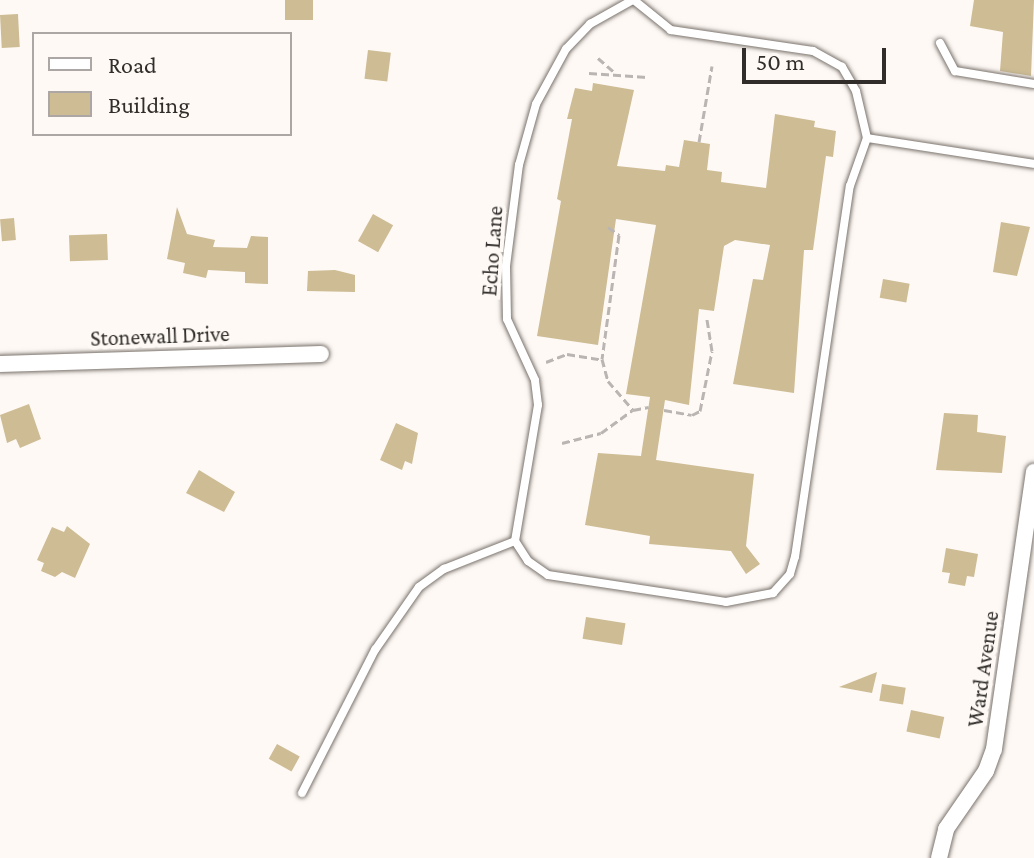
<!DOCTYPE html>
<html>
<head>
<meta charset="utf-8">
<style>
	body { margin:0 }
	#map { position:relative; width:1034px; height:858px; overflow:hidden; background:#fef9f5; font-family:"Crimson Pro",serif }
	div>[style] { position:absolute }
	.building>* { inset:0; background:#cdbc94; transform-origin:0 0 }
	.path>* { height:3px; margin-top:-1.5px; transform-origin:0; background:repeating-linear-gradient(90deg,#bab5b2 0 8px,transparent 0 12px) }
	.roads { filter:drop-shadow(0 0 2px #7a726c) drop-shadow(0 0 2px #7a726c) }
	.lane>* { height:8px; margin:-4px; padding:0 4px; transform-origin:4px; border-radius:4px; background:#fff }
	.street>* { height:16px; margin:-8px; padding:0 8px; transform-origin:8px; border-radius:8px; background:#fff }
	span { translate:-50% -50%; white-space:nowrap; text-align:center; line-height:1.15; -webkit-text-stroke:8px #fef9f5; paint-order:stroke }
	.street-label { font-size:22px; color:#302d2a }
	.legend { position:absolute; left:32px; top:32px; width:260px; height:104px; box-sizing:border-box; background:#fef9f5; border:2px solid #aca7a4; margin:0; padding:10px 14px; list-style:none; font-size:24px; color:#302d2a }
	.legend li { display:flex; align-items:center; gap:16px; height:40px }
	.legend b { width:40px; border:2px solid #aca7a4 }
	.scale { position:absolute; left:742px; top:48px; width:144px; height:36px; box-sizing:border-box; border:4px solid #302d2a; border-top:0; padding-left:10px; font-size:24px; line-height:28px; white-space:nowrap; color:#302d2a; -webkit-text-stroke:6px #fef9f5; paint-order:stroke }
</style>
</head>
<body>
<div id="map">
	<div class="building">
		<i style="left:285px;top:0;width:28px;height:20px"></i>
		<i style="clip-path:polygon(974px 0,1034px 0,1031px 76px,1000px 71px,1003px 32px,970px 26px)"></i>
		<i style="left:18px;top:14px;width:33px;height:18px;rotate:87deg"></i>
		<i style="left:368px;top:50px;width:23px;height:29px;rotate:7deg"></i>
		<i style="clip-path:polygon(593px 83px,634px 90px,617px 166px,665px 171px,666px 165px,679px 167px,684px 140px,710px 144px,707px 170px,722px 172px,721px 182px,766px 188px,775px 114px,815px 121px,814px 127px,836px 131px,833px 157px,826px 156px,813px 250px,804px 250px,794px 393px,733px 384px,753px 279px,763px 280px,770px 245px,735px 240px,724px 246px,714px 311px,699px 309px,689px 405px,665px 400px,656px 460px,754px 474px,746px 546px,760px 564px,746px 574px,731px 551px,649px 544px,650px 536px,585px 525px,598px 453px,641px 456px,650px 397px,626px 394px,656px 225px,616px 219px,598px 345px,537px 336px,561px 201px,557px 199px,572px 119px,567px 119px,575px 88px,592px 91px)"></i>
		<i style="clip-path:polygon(177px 207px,187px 234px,215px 240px,213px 247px,247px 248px,251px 236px,268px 237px,268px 284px,245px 283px,245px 272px,208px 270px,206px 278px,183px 273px,185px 263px,167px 259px)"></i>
		<i style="left:373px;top:214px;width:23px;height:31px;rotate:29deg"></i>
		<i style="left:14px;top:218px;width:22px;height:14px;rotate:85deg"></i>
		<i style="clip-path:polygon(1001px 222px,1030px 227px,1017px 276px,993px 272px)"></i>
		<i style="left:107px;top:234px;width:26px;height:38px;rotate:88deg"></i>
		<i style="clip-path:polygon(335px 270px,355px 275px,355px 292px,307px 291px,308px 271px)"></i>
		<i style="left:883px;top:279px;width:27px;height:19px;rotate:10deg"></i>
		<i style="clip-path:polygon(29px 404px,41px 439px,20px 448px,16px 439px,7px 443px,0 415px)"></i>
		<i style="clip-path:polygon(944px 413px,978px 415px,977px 432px,1006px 436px,1002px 473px,936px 470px)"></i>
		<i style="clip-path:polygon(396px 423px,418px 433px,412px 464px,405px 461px,402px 470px,380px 460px)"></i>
		<i style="clip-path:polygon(199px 470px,235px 492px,224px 512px,186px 493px)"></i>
		<i style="clip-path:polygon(67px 526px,90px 544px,75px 578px,62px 572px,55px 577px,41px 571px,44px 563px,37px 560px,52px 527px,64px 532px)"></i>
		<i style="clip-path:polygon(946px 548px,978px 554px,974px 577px,967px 576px,965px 586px,948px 583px,950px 573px,942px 572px)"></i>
		<i style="left:586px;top:617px;width:40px;height:22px;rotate:9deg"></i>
		<i style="clip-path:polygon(877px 672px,872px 693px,839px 687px)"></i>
		<i style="left:882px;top:684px;width:24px;height:17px;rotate:9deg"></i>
		<i style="left:911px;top:710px;width:34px;height:22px;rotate:12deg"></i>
		<i style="left:277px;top:744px;width:26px;height:17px;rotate:29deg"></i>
	</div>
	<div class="path">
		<i style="left:598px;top:58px;width:20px;rotate:41deg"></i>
		<i style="left:589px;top:73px;width:58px;rotate:3.9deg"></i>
		<i style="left:699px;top:142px;width:77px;rotate:-80.3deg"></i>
		<i style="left:608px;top:227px;width:14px;rotate:36deg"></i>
		<i style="left:619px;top:235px;width:125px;rotate:97.8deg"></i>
		<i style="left:602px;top:359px;width:23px;rotate:75deg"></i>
		<i style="left:608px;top:381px;width:38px;rotate:49deg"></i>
		<i style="left:546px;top:362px;width:22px;rotate:-21deg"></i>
		<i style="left:567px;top:354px;width:33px;rotate:9deg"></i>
		<i style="left:664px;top:410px;width:28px;rotate:10deg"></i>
		<i style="left:692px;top:415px;width:9px;rotate:-27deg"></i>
		<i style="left:700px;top:411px;width:61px;rotate:-78.7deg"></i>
		<i style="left:712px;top:351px;width:33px;rotate:-99deg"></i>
		<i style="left:562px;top:443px;width:40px;rotate:-14.4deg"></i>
		<i style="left:601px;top:433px;width:39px;rotate:-36deg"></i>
		<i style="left:633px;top:410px;width:16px;rotate:-11deg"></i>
	</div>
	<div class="roads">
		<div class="lane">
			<i style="left:940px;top:43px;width:32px;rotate:62deg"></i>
			<i style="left:955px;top:71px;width:80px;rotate:9.3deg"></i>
			<i style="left:867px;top:138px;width:169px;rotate:8.8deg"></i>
			<i style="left:515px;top:541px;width:24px;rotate:57deg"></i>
			<i style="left:528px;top:561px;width:24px;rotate:35deg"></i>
			<i style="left:548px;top:575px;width:180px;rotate:8.6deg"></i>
			<i style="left:726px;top:602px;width:48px;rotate:-10.8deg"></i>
			<i style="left:773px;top:593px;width:25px;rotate:-48deg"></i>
			<i style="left:790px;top:574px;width:18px;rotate:-74deg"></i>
			<i style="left:795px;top:557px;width:375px;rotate:-81.6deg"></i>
			<i style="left:850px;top:186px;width:51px;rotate:-70.5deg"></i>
			<i style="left:867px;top:138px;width:48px;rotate:-103.2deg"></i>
			<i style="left:856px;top:91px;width:28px;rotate:-120deg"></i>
			<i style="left:842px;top:67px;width:33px;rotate:-151deg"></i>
			<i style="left:813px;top:51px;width:144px;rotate:-171.6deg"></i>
			<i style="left:671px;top:30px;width:48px;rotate:-141deg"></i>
			<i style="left:515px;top:541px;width:138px;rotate:-80.4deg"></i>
			<i style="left:538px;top:405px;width:25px;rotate:-97deg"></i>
			<i style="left:535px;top:380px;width:67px;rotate:-114.7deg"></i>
			<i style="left:507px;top:319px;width:53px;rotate:-91.1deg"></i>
			<i style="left:506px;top:266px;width:102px;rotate:-82.7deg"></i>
			<i style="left:519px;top:165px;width:63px;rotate:-74.4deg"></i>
			<i style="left:536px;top:104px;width:63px;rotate:-61.4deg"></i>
			<i style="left:566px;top:49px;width:35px;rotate:-46deg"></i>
			<i style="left:590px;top:24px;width:49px;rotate:-29.2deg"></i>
			<i style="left:302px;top:793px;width:161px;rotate:-63deg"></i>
			<i style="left:375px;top:650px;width:77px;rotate:-55.1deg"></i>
			<i style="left:419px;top:587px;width:31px;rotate:-36deg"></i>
			<i style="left:444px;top:569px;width:76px;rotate:-21.5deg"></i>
		</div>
		<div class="street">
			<i style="left:0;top:364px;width:321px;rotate:-1.8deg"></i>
			<i style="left:939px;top:858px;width:30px;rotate:-76deg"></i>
			<i style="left:946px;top:829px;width:70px;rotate:-55.4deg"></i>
			<i style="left:986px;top:771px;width:23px;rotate:-70deg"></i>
			<i style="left:994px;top:749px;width:280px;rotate:-81.8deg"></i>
		</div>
	</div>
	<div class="street-label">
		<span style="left:492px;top:251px;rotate:-86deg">Echo Lane</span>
		<span style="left:160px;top:336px;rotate:-2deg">Stonewall Drive</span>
		<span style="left:983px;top:669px;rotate:-82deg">Ward Avenue</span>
	</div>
	<ul class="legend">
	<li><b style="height:10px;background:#fff"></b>Road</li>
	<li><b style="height:22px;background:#cdbc94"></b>Building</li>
	</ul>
	<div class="scale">50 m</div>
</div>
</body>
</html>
